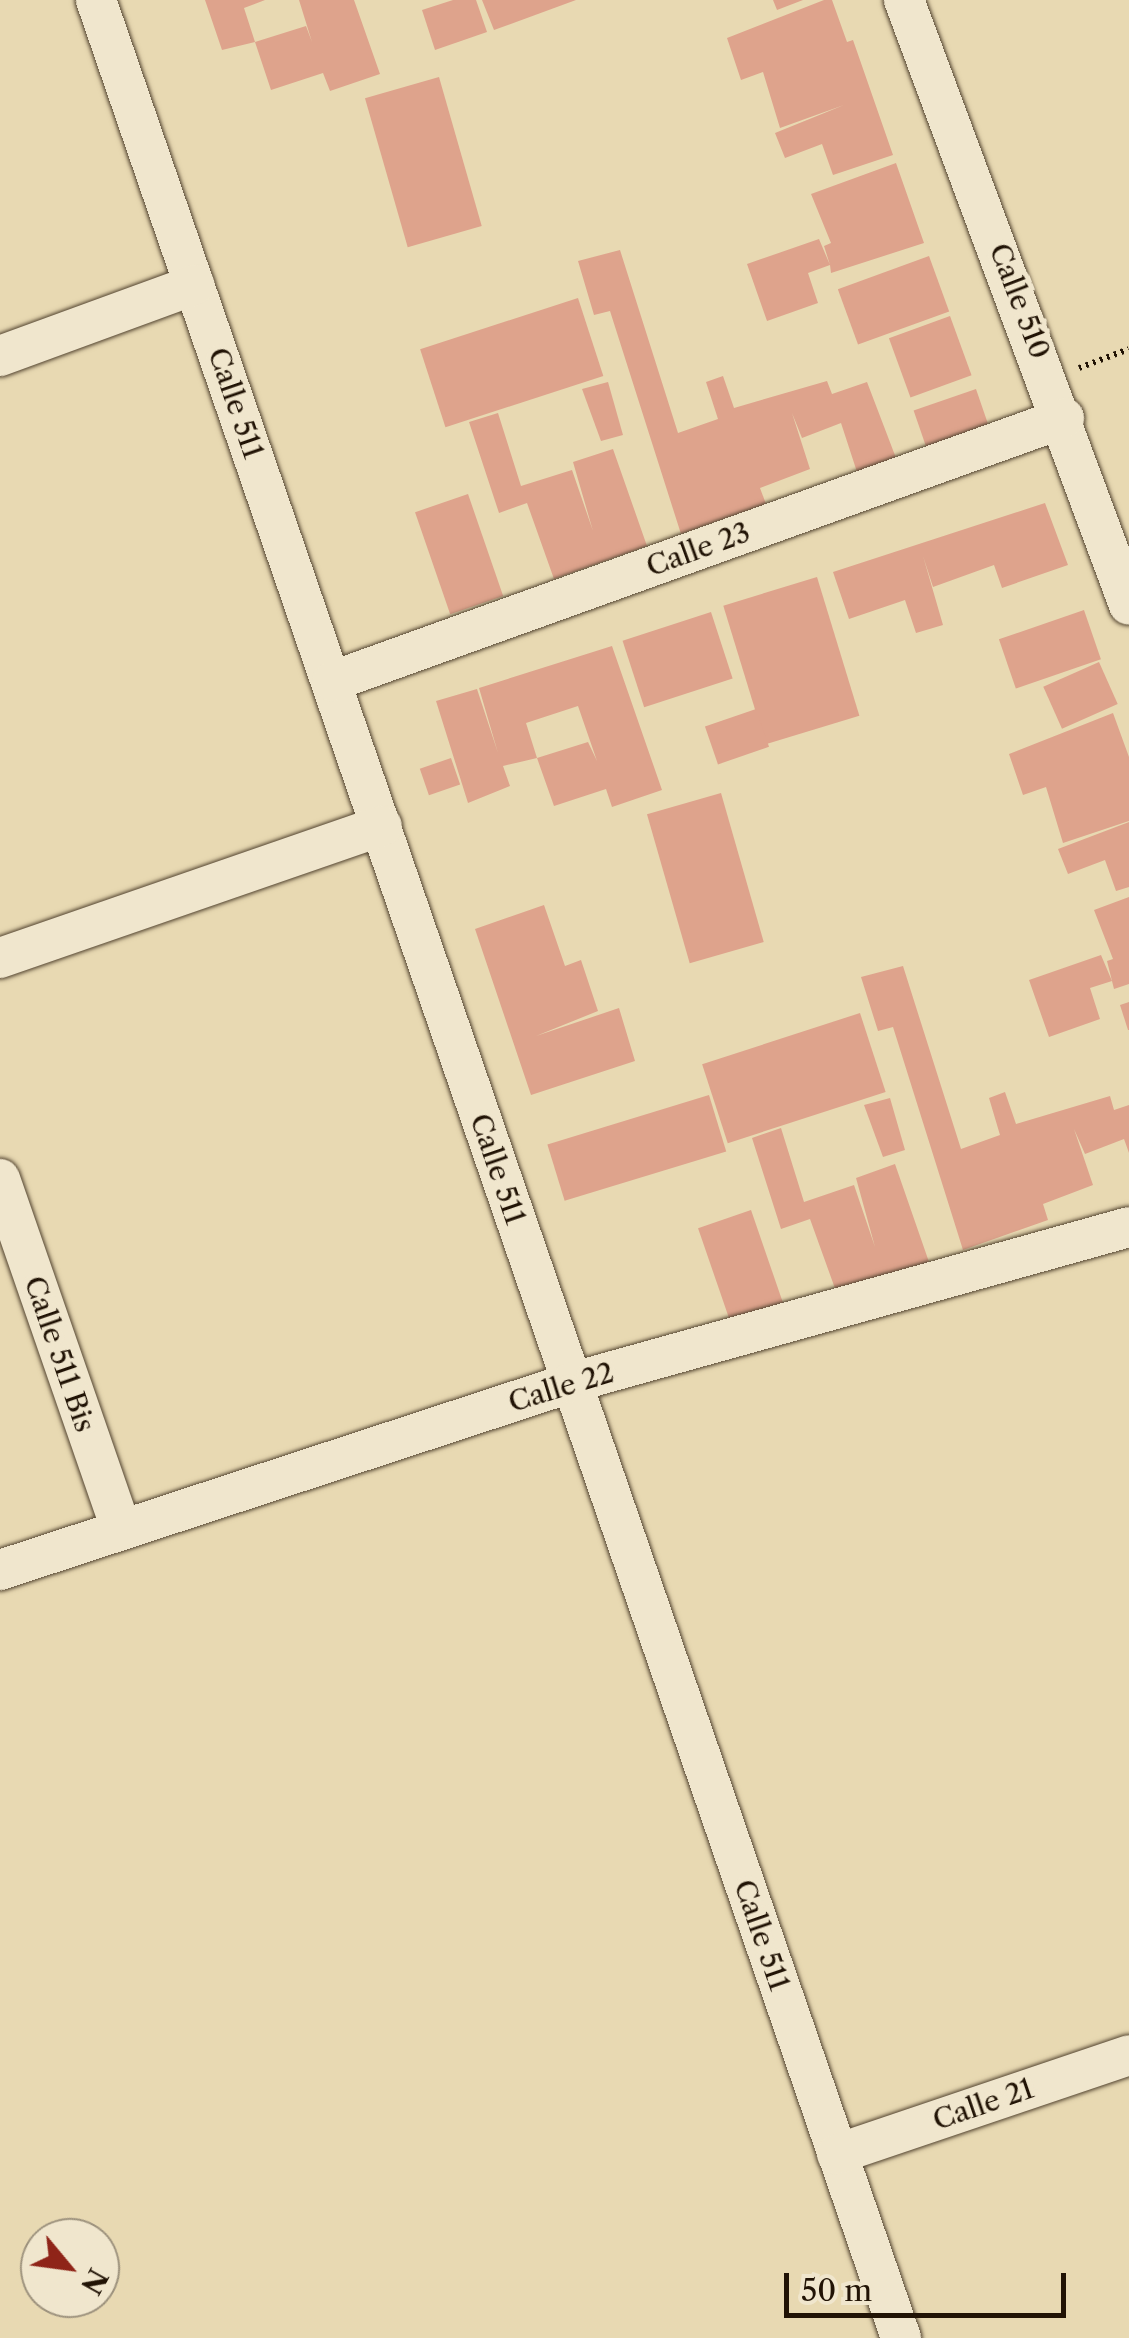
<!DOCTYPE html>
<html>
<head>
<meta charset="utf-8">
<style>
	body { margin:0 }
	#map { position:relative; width:1129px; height:2338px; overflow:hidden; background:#e8d9b2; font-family:"Libre Caslon Text",serif }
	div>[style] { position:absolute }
	.building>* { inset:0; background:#dea38c; transform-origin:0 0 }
	.path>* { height:6px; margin-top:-3px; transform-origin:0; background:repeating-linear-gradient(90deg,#211305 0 2.5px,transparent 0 7.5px) }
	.roads { filter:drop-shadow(0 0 2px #534430) drop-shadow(0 0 2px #534430) }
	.street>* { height:40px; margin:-20px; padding:0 20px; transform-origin:20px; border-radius:20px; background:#f0e6cd }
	span { translate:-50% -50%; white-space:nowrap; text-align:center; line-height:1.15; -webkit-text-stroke:10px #f0e6cd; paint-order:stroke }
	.street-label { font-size:28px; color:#211305 }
	.north { position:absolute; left:20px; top:2218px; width:100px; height:100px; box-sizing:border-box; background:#f0e6cd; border:2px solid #9d927d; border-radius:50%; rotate:119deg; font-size:28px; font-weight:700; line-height:40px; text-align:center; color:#211305 }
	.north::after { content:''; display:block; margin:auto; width:35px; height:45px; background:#8f2418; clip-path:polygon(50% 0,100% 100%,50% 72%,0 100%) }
	.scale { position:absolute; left:784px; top:2273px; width:282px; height:45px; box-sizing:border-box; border:5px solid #211305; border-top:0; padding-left:12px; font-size:30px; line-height:35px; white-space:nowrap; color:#211305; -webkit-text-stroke:8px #f0e6cd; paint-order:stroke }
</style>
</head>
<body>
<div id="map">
	<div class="building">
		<i style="clip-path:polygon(205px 0,265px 0,244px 8px,255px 42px,306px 26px,312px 42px,299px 0,354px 0,380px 74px,330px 91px,323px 73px,271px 90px,255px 42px,222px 50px)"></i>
		<i style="clip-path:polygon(453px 0,476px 0,487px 32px,435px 50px,422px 10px)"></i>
		<i style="clip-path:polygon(482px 0,576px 0,494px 30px)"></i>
		<i style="clip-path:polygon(773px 0,803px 0,777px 10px)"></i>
		<i style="clip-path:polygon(824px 0,832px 0,847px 42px,853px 40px,893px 155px,833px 175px,822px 144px,785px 158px,775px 133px,844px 105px,780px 128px,763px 72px,741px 80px,727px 38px)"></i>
		<i style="left:439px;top:77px;width:155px;height:77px;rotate:74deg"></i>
		<i style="clip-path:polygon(896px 163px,924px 243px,831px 273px,830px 265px,808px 273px,818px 303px,767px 321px,747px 264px,819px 239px,830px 265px,824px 246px,831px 243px,811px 194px)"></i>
		<i style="clip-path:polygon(620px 250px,678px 433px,718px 419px,706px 382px,723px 376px,734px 408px,827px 381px,832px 394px,867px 382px,896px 458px,857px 472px,841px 423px,802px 438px,792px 413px,810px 469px,760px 488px,766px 504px,681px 534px,610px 311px,594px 315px,578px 261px)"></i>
		<i style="left:929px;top:256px;width:59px;height:97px;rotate:70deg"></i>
		<i style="left:578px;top:298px;width:82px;height:166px;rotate:72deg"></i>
		<i style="left:950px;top:316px;width:63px;height:65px;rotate:70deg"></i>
		<i style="clip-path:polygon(608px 382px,623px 435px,601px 441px,582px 389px)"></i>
		<i style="left:976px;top:389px;width:39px;height:66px;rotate:71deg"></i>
		<i style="clip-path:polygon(498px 413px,521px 486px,572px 470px,593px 531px,573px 462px,613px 449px,647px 546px,554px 579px,527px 503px,499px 513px,469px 422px)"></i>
		<i style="left:468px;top:494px;width:108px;height:56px;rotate:71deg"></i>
		<i style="clip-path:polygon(1045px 503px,1068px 565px,1002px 588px,994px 565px,933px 587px,923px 556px,943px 625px,916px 633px,905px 600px,849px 619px,833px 572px)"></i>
		<i style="left:817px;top:577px;width:145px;height:98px;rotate:73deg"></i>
		<i style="left:1084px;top:610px;width:52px;height:90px;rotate:71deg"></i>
		<i style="left:711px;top:612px;width:70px;height:93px;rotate:72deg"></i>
		<i style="clip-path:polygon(612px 646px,662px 790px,612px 807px,606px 789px,554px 806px,537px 758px,588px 742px,597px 761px,578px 706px,526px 723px,537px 758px,503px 766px,510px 786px,468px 803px,436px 701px,477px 689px,498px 753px,479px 688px)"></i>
		<i style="left:1099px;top:662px;width:46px;height:61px;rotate:66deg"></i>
		<i style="left:756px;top:709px;width:40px;height:54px;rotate:71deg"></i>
		<i style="clip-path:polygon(1113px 713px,1129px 757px,1129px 821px,1063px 843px,1046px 787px,1023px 795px,1009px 754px)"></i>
		<i style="left:451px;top:758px;width:28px;height:33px;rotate:71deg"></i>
		<i style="left:721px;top:793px;width:155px;height:77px;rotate:74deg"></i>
		<i style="clip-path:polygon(1129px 822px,1129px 887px,1116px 891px,1105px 860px,1068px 874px,1058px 849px)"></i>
		<i style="clip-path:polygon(1129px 897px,1129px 984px,1114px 989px,1107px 961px,1113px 959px,1094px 910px)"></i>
		<i style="clip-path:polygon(544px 905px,565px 966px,581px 960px,598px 1011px,536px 1036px,619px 1008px,635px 1061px,531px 1095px,475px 929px)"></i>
		<i style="clip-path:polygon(1101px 955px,1112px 981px,1090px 988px,1100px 1019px,1049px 1037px,1029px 980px)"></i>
		<i style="clip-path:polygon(903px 966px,961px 1149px,1000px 1135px,989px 1098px,1005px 1092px,1016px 1124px,1110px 1096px,1114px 1110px,1129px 1105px,1129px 1153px,1124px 1139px,1085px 1154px,1074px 1129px,1093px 1185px,1043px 1204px,1048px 1220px,963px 1250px,893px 1027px,878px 1031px,861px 977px)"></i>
		<i style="clip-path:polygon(1129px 1002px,1129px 1030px,1128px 1030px,1120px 1005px)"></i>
		<i style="left:860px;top:1013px;width:83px;height:166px;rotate:72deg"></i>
		<i style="left:709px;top:1095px;width:59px;height:169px;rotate:73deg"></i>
		<i style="clip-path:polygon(890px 1098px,905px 1150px,883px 1157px,864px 1105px)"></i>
		<i style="clip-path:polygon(781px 1128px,804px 1202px,854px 1185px,875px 1247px,856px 1178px,895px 1164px,929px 1262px,837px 1294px,810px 1219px,781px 1229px,752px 1138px)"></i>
		<i style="left:751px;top:1210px;width:109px;height:56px;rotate:71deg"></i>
	</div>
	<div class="path">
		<i style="left:1079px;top:368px;width:53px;rotate:-20.8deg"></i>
	</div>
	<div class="roads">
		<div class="street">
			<i style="left:96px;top:0;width:2473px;rotate:71deg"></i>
			<i style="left:904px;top:0;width:645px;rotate:69.6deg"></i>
			<i style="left:0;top:356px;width:207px;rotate:-20.1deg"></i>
			<i style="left:333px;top:681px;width:777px;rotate:-19.79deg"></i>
			<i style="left:0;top:958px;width:404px;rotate:-19.1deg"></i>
			<i style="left:0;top:1179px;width:369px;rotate:70.9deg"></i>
			<i style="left:0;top:1570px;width:600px;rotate:-18.16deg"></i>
			<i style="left:570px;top:1383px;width:580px;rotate:-15.59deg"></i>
			<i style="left:837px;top:2154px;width:308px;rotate:-18.7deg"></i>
		</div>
	</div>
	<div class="street-label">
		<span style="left:1020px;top:301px;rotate:69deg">Calle 510</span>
		<span style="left:236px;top:403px;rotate:71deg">Calle 511</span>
		<span style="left:698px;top:549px;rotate:-20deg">Calle 23</span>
		<span style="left:498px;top:1169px;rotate:71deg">Calle 511</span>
		<span style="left:60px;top:1354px;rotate:71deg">Calle 511 Bis</span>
		<span style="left:561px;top:1387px;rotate:-17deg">Calle 22</span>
		<span style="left:762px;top:1935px;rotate:71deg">Calle 511</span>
		<span style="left:983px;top:2104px;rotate:-19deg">Calle 21</span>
	</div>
	<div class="north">N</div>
	<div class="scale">50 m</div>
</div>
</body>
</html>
